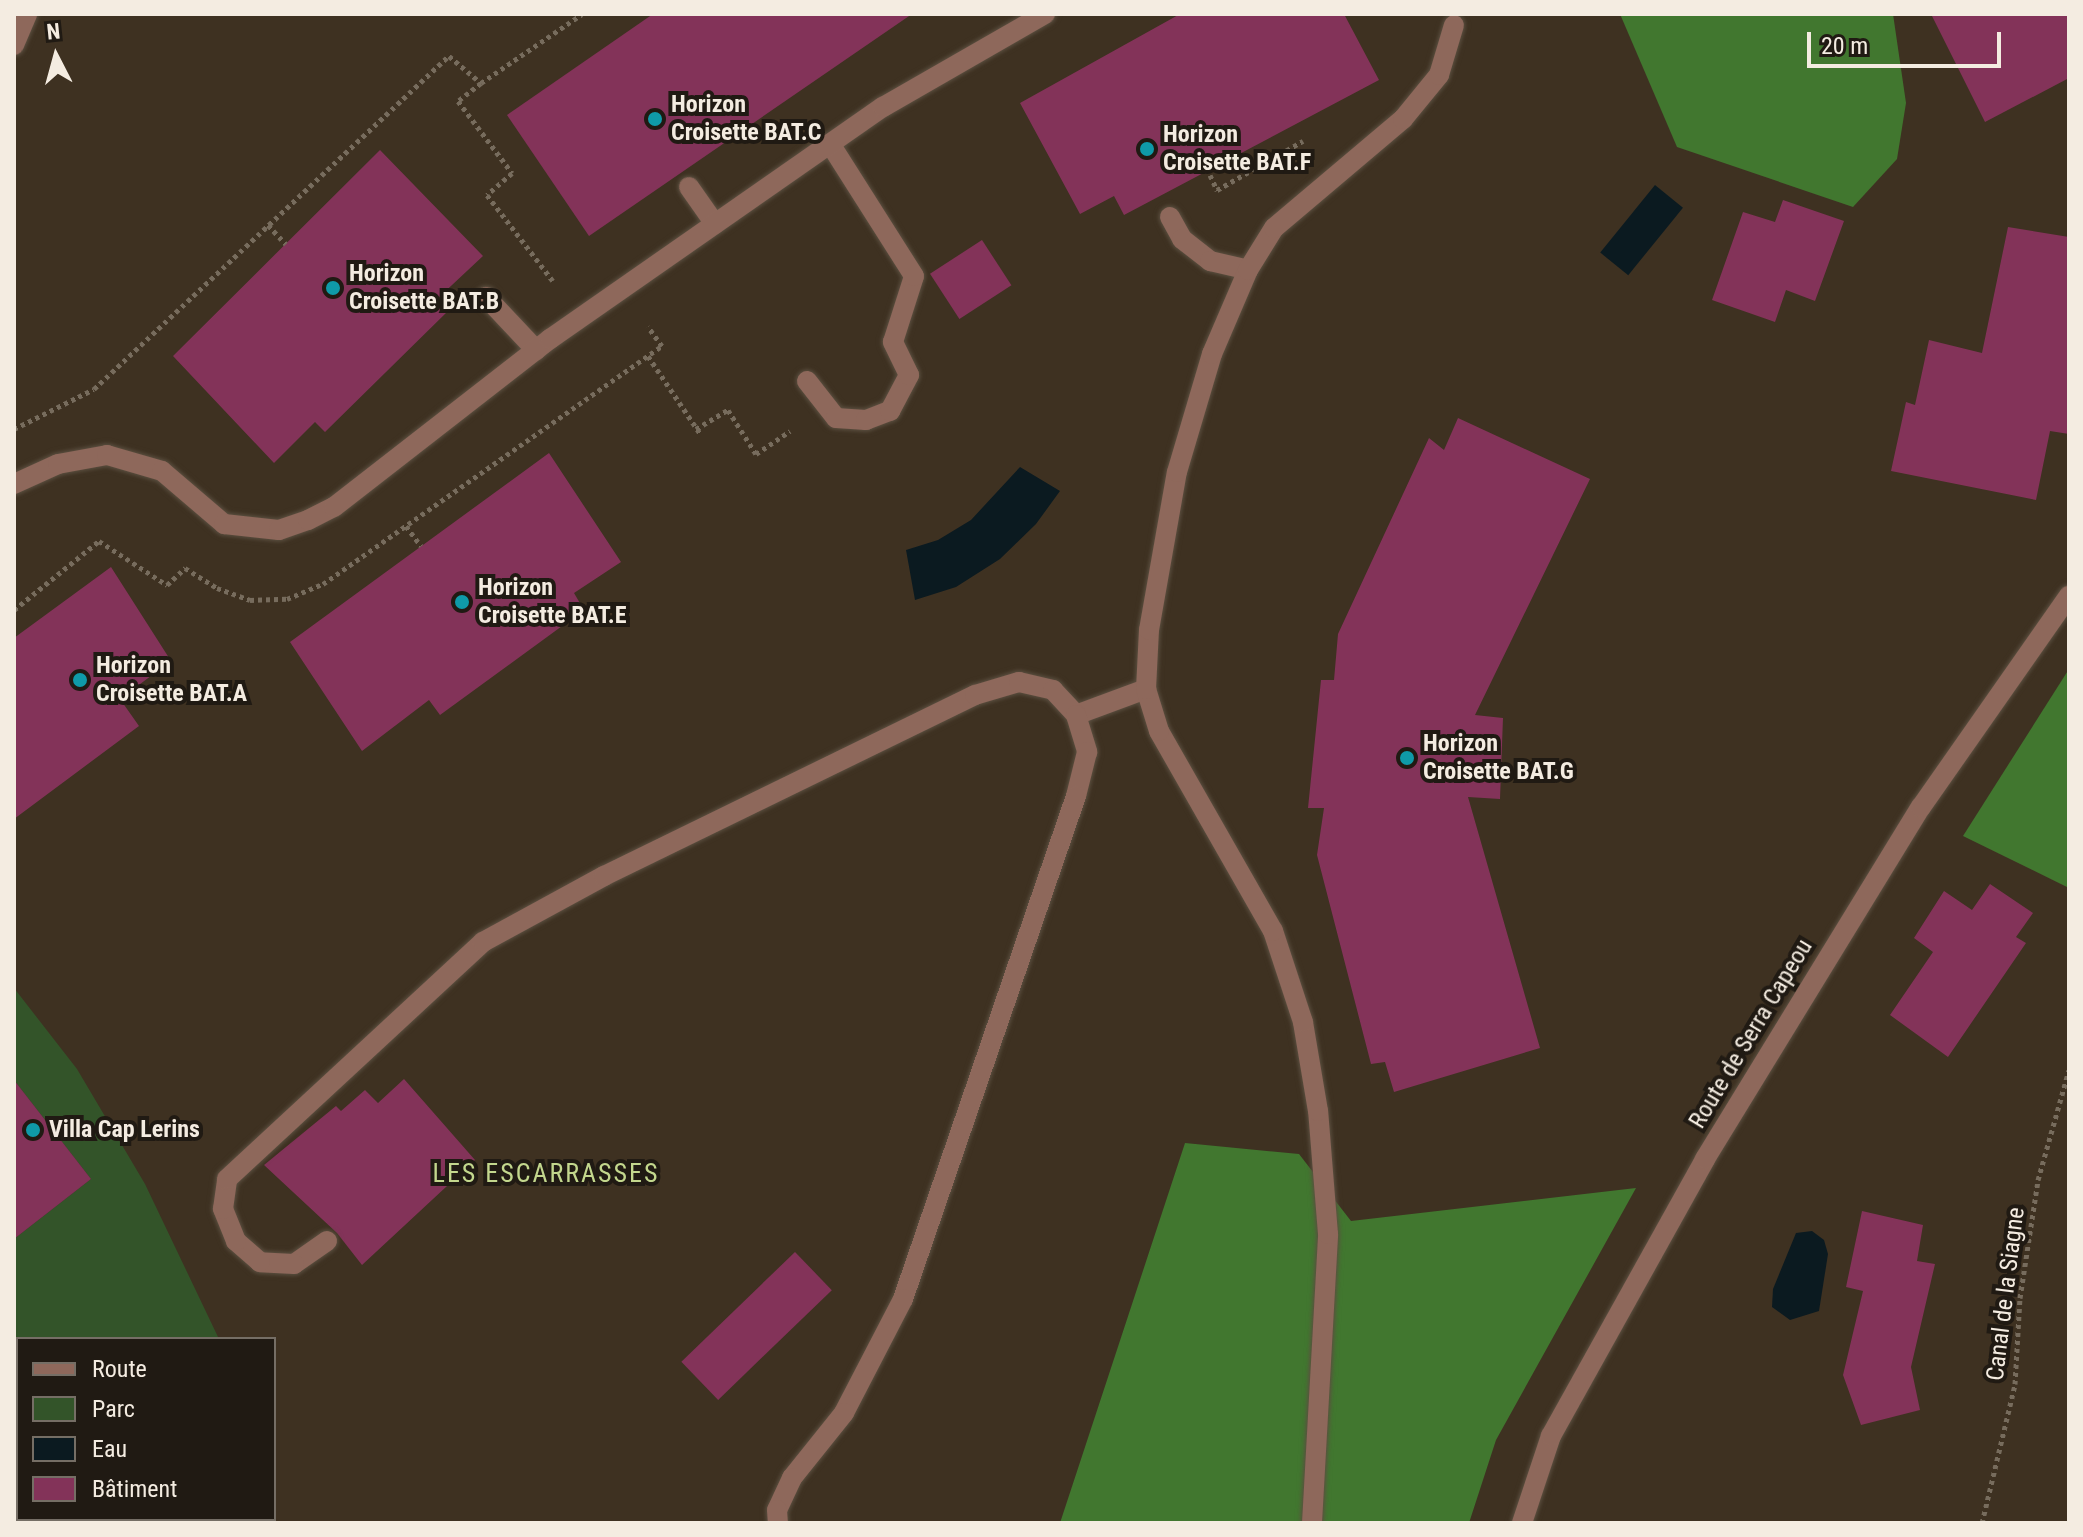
<!DOCTYPE html>
<html>
<head>
<meta charset="utf-8">
<style>
	body { margin:0 }
	#map { position:relative; width:2083px; height:1537px; overflow:hidden; background:#3e3121; font-family:"Roboto Condensed",sans-serif }
	div>[style] { position:absolute }
	.green>* { inset:0; background:#335429 }
	.forest>* { inset:0; background:#41772f }
	.water>* { inset:0; background:#0b1a20; transform-origin:0 0 }
	.building>* { inset:0; background:#833359; transform-origin:0 0 }
	.path>* { height:5px; margin-top:-2.5px; transform-origin:0; background:repeating-linear-gradient(90deg,#776c5d 0 4px,transparent 0 8px) }
	.roads { filter:drop-shadow(0 0 2px #5b4f40) drop-shadow(0 0 2px #5b4f40) }
	.minor>* { height:20px; margin:-10px; padding:0 10px; transform-origin:10px; border-radius:10px; background:#8e685b }
	.dots>* { width:22px; height:22px; translate:-50% -50%; box-sizing:border-box; border:4px solid #201a13; border-radius:50% }
	span { translate:-50% -50%; white-space:nowrap; text-align:center; line-height:1.15; -webkit-text-stroke:8px #201a13; paint-order:stroke }
	.poi-label { font-size:24px; color:#f4ece1; font-weight:700 }
	.left { translate:0 -50%; text-align:left }
	.street-label { font-size:24px; color:#f4ece1 }
	.neighbourhood-label { font-size:26px; color:#c3d78d; letter-spacing:2px }
	.frame { position:absolute; inset:0; border:16px solid #f4ece1; pointer-events:none }
	.legend { position:absolute; left:16px; top:1337px; width:260px; height:184px; box-sizing:border-box; background:#201a13; border:2px solid #756e65; margin:0; padding:10px 14px; list-style:none; font-size:24px; color:#f4ece1 }
	.legend li { display:flex; align-items:center; gap:16px; height:40px }
	.legend b { width:40px; border:2px solid #756e65 }
	.north { position:absolute; left:16px; top:16px; width:80px; height:80px; -webkit-text-stroke:6px #201a13; paint-order:stroke; rotate:354deg; font-size:22px; font-weight:700; line-height:32px; text-align:center; color:#f4ece1 }
	.north::after { content:''; display:block; margin:auto; width:28px; height:36px; background:#f4ece1; clip-path:polygon(50% 0,100% 100%,50% 72%,0 100%) }
	.scale { position:absolute; left:1807px; top:32px; width:194px; height:36px; box-sizing:border-box; border:4px solid #f4ece1; border-top:0; padding-left:10px; font-size:24px; line-height:28px; white-space:nowrap; color:#f4ece1; -webkit-text-stroke:6px #201a13; paint-order:stroke }
</style>
</head>
<body>
<div id="map">
	<div class="green">
		<i style="clip-path:polygon(14px 988px,77px 1069px,145px 1184px,219px 1339px,18px 1339px,18px 1519px,148px 1519px,143px 1523px,14px 1523px,14px 1239px,91px 1179px,14px 1080px)"></i>
	</div>
	<div class="forest">
		<i style="clip-path:polygon(1620px 14px,1893px 14px,1906px 103px,1897px 159px,1853px 207px,1677px 147px)"></i>
		<i style="clip-path:polygon(2069px 669px,2069px 888px,1963px 836px)"></i>
		<i style="clip-path:polygon(1185px 1143px,1299px 1154px,1351px 1221px,1636px 1188px,1496px 1440px,1469px 1523px,1060px 1523px)"></i>
	</div>
	<div class="water">
		<i style="left:1655px;top:185px;width:36px;height:87px;rotate:39deg"></i>
		<i style="clip-path:polygon(1020px 467px,1060px 491px,1036px 524px,1000px 559px,956px 587px,915px 600px,906px 550px,938px 540px,971px 520px)"></i>
		<i style="clip-path:polygon(1812px 1231px,1824px 1240px,1828px 1254px,1819px 1311px,1790px 1320px,1772px 1307px,1773px 1289px,1796px 1233px)"></i>
	</div>
	<div class="building">
		<i style="clip-path:polygon(653px 14px,912px 14px,589px 236px,507px 115px)"></i>
		<i style="clip-path:polygon(1180px 14px,1344px 14px,1379px 80px,1124px 215px,1114px 196px,1080px 214px,1020px 103px)"></i>
		<i style="clip-path:polygon(1931px 14px,2069px 14px,2069px 78px,1985px 122px)"></i>
		<i style="clip-path:polygon(380px 150px,483px 256px,436px 300px,447px 312px,325px 432px,315px 422px,274px 463px,173px 356px)"></i>
		<i style="clip-path:polygon(1783px 200px,1844px 221px,1815px 301px,1786px 290px,1775px 322px,1712px 300px,1743px 212px,1775px 222px)"></i>
		<i style="clip-path:polygon(2008px 227px,2069px 237px,2069px 434px,2050px 431px,2036px 500px,1891px 471px,1906px 402px,1915px 405px,1929px 340px,1982px 353px)"></i>
		<i style="left:982px;top:240px;width:54px;height:62px;rotate:57deg"></i>
		<i style="clip-path:polygon(1458px 418px,1590px 479px,1475px 715px,1503px 718px,1500px 799px,1468px 797px,1540px 1048px,1394px 1092px,1385px 1062px,1371px 1064px,1317px 855px,1324px 808px,1308px 808px,1321px 680px,1334px 680px,1338px 634px,1429px 438px,1444px 450px)"></i>
		<i style="clip-path:polygon(549px 453px,621px 562px,574px 593px,584px 610px,440px 715px,429px 700px,362px 751px,290px 642px)"></i>
		<i style="clip-path:polygon(111px 567px,171px 661px,120px 699px,139px 726px,14px 819px,14px 638px)"></i>
		<i style="clip-path:polygon(1990px 884px,2033px 913px,2016px 937px,2026px 943px,1948px 1057px,1890px 1015px,1933px 952px,1914px 938px,1944px 891px,1972px 910px)"></i>
		<i style="clip-path:polygon(404px 1079px,475px 1160px,362px 1265px,337px 1233px,264px 1165px,336px 1106px,341px 1111px,365px 1090px,378px 1103px)"></i>
		<i style="clip-path:polygon(14px 1080px,91px 1179px,14px 1239px)"></i>
		<i style="clip-path:polygon(1862px 1211px,1923px 1225px,1917px 1261px,1935px 1264px,1911px 1367px,1920px 1410px,1861px 1425px,1843px 1375px,1863px 1291px,1846px 1287px)"></i>
		<i style="left:795px;top:1252px;width:53px;height:158px;rotate:46deg"></i>
	</div>
	<div class="path">
		<i style="left:481px;top:83px;width:29px;rotate:142deg"></i>
		<i style="left:458px;top:101px;width:90px;rotate:53.1deg"></i>
		<i style="left:512px;top:173px;width:33px;rotate:139deg"></i>
		<i style="left:487px;top:195px;width:108px;rotate:52.5deg"></i>
		<i style="left:1210px;top:175px;width:17px;rotate:65deg"></i>
		<i style="left:1217px;top:190px;width:99px;rotate:-29.7deg"></i>
		<i style="left:268px;top:225px;width:26px;rotate:47deg"></i>
		<i style="left:648px;top:356px;width:95px;rotate:56.1deg"></i>
		<i style="left:14px;top:429px;width:89px;rotate:-26.6deg"></i>
		<i style="left:94px;top:389px;width:487px;rotate:-43.2deg"></i>
		<i style="left:449px;top:56px;width:42px;rotate:40.2deg"></i>
		<i style="left:481px;top:83px;width:122px;rotate:-34.3deg"></i>
		<i style="left:696px;top:429px;width:37px;rotate:-31deg"></i>
		<i style="left:728px;top:410px;width:52px;rotate:57.5deg"></i>
		<i style="left:756px;top:454px;width:41px;rotate:-34.1deg"></i>
		<i style="left:406px;top:526px;width:25px;rotate:53deg"></i>
		<i style="left:14px;top:610px;width:109px;rotate:-39.1deg"></i>
		<i style="left:99px;top:541px;width:81px;rotate:32.9deg"></i>
		<i style="left:167px;top:585px;width:25px;rotate:-43deg"></i>
		<i style="left:185px;top:568px;width:38px;rotate:32deg"></i>
		<i style="left:217px;top:588px;width:35px;rotate:20deg"></i>
		<i style="left:250px;top:600px;width:37px;rotate:-2deg"></i>
		<i style="left:287px;top:599px;width:39px;rotate:-23deg"></i>
		<i style="left:323px;top:584px;width:414px;rotate:-35.1deg"></i>
		<i style="left:662px;top:346px;width:24px;rotate:-126deg"></i>
		<i style="left:1982px;top:1523px;width:143px;rotate:-76.6deg"></i>
		<i style="left:2015px;top:1384px;width:86px;rotate:-86.7deg"></i>
		<i style="left:2020px;top:1298px;width:119px;rotate:-81.3deg"></i>
		<i style="left:2038px;top:1180px;width:114px;rotate:-74.3deg"></i>
	</div>
	<div class="roads">
		<div class="minor">
			<i style="left:14px;top:45px;width:34px;rotate:-67deg"></i>
			<i style="left:689px;top:187px;width:45px;rotate:54.9deg"></i>
			<i style="left:1170px;top:217px;width:25px;rotate:61deg"></i>
			<i style="left:1182px;top:239px;width:36px;rotate:38deg"></i>
			<i style="left:1210px;top:261px;width:39px;rotate:13deg"></i>
			<i style="left:486px;top:297px;width:73px;rotate:46.7deg"></i>
			<i style="left:807px;top:381px;width:47px;rotate:51.9deg"></i>
			<i style="left:836px;top:418px;width:30px;rotate:4deg"></i>
			<i style="left:866px;top:420px;width:26px;rotate:-21deg"></i>
			<i style="left:890px;top:411px;width:41px;rotate:-62.2deg"></i>
			<i style="left:909px;top:375px;width:37px;rotate:-116deg"></i>
			<i style="left:893px;top:342px;width:69px;rotate:-72.3deg"></i>
			<i style="left:914px;top:276px;width:155px;rotate:-122.4deg"></i>
			<i style="left:14px;top:484px;width:48px;rotate:-24.4deg"></i>
			<i style="left:58px;top:464px;width:50px;rotate:-10.4deg"></i>
			<i style="left:107px;top:455px;width:57px;rotate:16.2deg"></i>
			<i style="left:162px;top:471px;width:82px;rotate:40.5deg"></i>
			<i style="left:224px;top:524px;width:55px;rotate:6.2deg"></i>
			<i style="left:279px;top:530px;width:31px;rotate:-19deg"></i>
			<i style="left:308px;top:520px;width:29px;rotate:-27deg"></i>
			<i style="left:334px;top:507px;width:274px;rotate:-37.9deg"></i>
			<i style="left:550px;top:339px;width:406px;rotate:-34.9deg"></i>
			<i style="left:883px;top:107px;width:187px;rotate:-29.9deg"></i>
			<i style="left:1076px;top:715px;width:75px;rotate:-20.4deg"></i>
			<i style="left:327px;top:1241px;width:40px;rotate:145.1deg"></i>
			<i style="left:294px;top:1264px;width:34px;rotate:-177deg"></i>
			<i style="left:260px;top:1262px;width:32px;rotate:-139deg"></i>
			<i style="left:236px;top:1241px;width:35px;rotate:-112deg"></i>
			<i style="left:223px;top:1209px;width:30px;rotate:-82deg"></i>
			<i style="left:227px;top:1179px;width:349px;rotate:-42.8deg"></i>
			<i style="left:483px;top:942px;width:138px;rotate:-28.6deg"></i>
			<i style="left:604px;top:876px;width:413px;rotate:-26deg"></i>
			<i style="left:975px;top:695px;width:46px;rotate:-16.5deg"></i>
			<i style="left:1019px;top:682px;width:35px;rotate:13deg"></i>
			<i style="left:1053px;top:690px;width:34px;rotate:47deg"></i>
			<i style="left:1076px;top:715px;width:39px;rotate:73deg"></i>
			<i style="left:1087px;top:752px;width:45px;rotate:104deg"></i>
			<i style="left:1076px;top:796px;width:532px;rotate:108.98deg"></i>
			<i style="left:903px;top:1299px;width:128px;rotate:117.4deg"></i>
			<i style="left:844px;top:1413px;width:83px;rotate:128.7deg"></i>
			<i style="left:792px;top:1478px;width:35px;rotate:115deg"></i>
			<i style="left:777px;top:1510px;width:13px;rotate:86deg"></i>
			<i style="left:1312px;top:1523px;width:289px;rotate:-86.8deg"></i>
			<i style="left:1328px;top:1234px;width:123px;rotate:-94.6deg"></i>
			<i style="left:1318px;top:1111px;width:90px;rotate:-99.6deg"></i>
			<i style="left:1303px;top:1022px;width:96px;rotate:-108.2deg"></i>
			<i style="left:1273px;top:931px;width:230px;rotate:-119.7deg"></i>
			<i style="left:1159px;top:731px;width:44px;rotate:-107.2deg"></i>
			<i style="left:1146px;top:689px;width:59px;rotate:-87.1deg"></i>
			<i style="left:1149px;top:630px;width:160px;rotate:-80deg"></i>
			<i style="left:1177px;top:472px;width:123px;rotate:-73.5deg"></i>
			<i style="left:1212px;top:354px;width:91px;rotate:-66.8deg"></i>
			<i style="left:1248px;top:270px;width:49px;rotate:-58.2deg"></i>
			<i style="left:1274px;top:228px;width:169px;rotate:-40.2deg"></i>
			<i style="left:1403px;top:119px;width:57px;rotate:-50.7deg"></i>
			<i style="left:1439px;top:75px;width:52px;rotate:-73.3deg"></i>
			<i style="left:1522px;top:1523px;width:92px;rotate:-71.6deg"></i>
			<i style="left:1551px;top:1436px;width:317px;rotate:-60.9deg"></i>
			<i style="left:1705px;top:1159px;width:413px;rotate:-58.5deg"></i>
			<i style="left:1921px;top:807px;width:258px;rotate:-55deg"></i>
		</div>
	</div>
	<div class="dots">
		<i style="left:655px;top:119px;background:#0f9aa8"></i>
		<i style="left:1147px;top:149px;background:#0f9aa8"></i>
		<i style="left:333px;top:288px;background:#0f9aa8"></i>
		<i style="left:462px;top:602px;background:#0f9aa8"></i>
		<i style="left:80px;top:680px;background:#0f9aa8"></i>
		<i style="left:1407px;top:758px;background:#0f9aa8"></i>
		<i style="left:33px;top:1130px;background:#0f9aa8"></i>
	</div>
	<div class="poi-label">
		<span class="left" style="left:671px;top:119px">Horizon<br>Croisette BAT.C</span>
		<span class="left" style="left:1163px;top:149px">Horizon<br>Croisette BAT.F</span>
		<span class="left" style="left:349px;top:288px">Horizon<br>Croisette BAT.B</span>
		<span class="left" style="left:478px;top:602px">Horizon<br>Croisette BAT.E</span>
		<span class="left" style="left:96px;top:680px">Horizon<br>Croisette BAT.A</span>
		<span class="left" style="left:1423px;top:758px">Horizon<br>Croisette BAT.G</span>
		<span class="left" style="left:49px;top:1130px">Villa Cap Lerins</span>
	</div>
	<div class="street-label">
		<span style="left:1751px;top:1034px;rotate:-59deg">Route de Serra Capeou</span>
		<span style="left:2006px;top:1294px;rotate:-83deg">Canal de la Siagne</span>
	</div>
	<div class="neighbourhood-label">
		<span style="left:546px;top:1174px">LES ESCARRASSES</span>
	</div>
	<div class="frame"></div>
	<ul class="legend">
	<li><b style="height:10px;background:#8e685b"></b>Route</li>
	<li><b style="height:22px;background:#335429"></b>Parc</li>
	<li><b style="height:22px;background:#0b1a20"></b>Eau</li>
	<li><b style="height:22px;background:#833359"></b>Bâtiment</li>
	</ul>
	<div class="north">N</div>
	<div class="scale">20 m</div>
</div>
</body>
</html>
